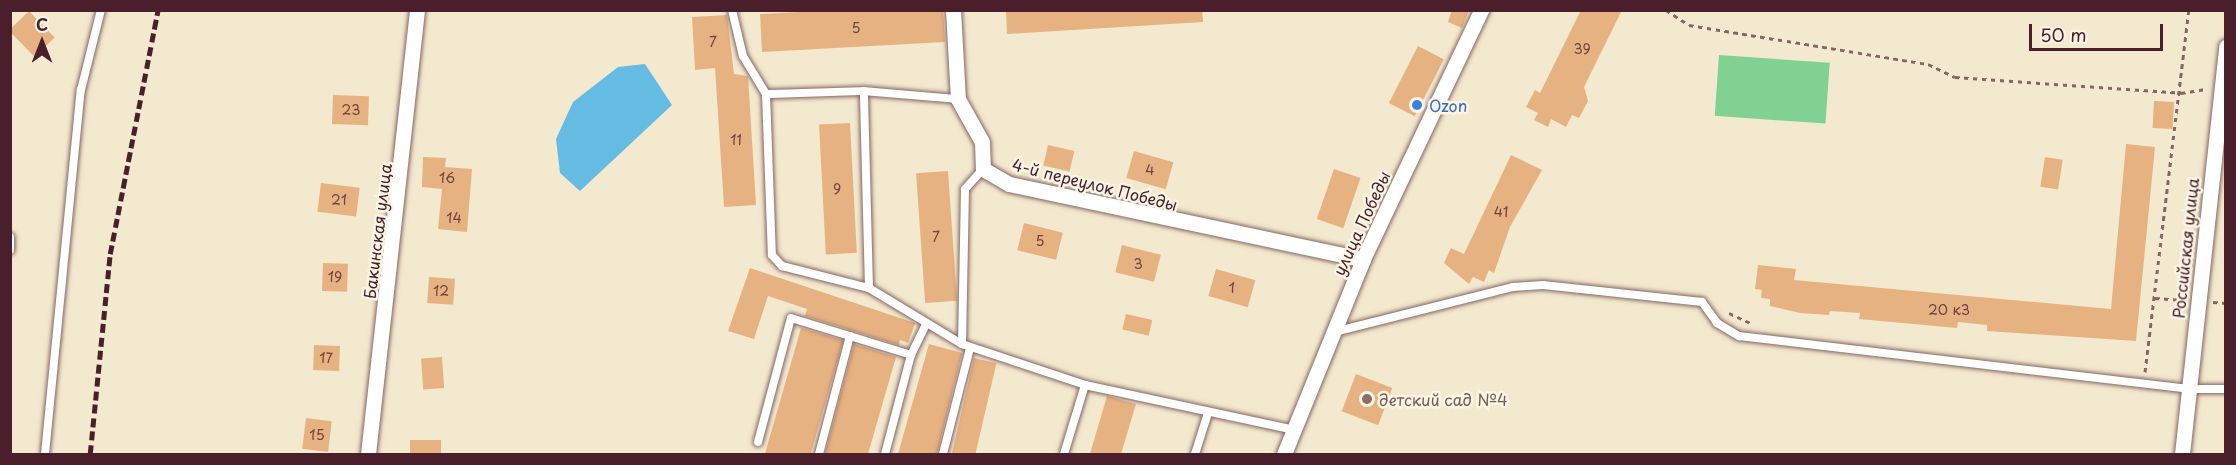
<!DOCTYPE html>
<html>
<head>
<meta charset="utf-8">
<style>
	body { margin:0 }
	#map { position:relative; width:2236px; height:465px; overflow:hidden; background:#f3e9ce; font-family:"Playpen Sans",sans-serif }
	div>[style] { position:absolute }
	.green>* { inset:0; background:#80d192; transform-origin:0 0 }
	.water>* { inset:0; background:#65bce2 }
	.building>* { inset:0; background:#e7b281; transform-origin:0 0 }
	.path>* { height:3px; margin-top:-1.5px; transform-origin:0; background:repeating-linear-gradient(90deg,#856664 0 4.5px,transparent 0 9px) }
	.roads { filter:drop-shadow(0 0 2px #856664) drop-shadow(0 0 2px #856664) }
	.lane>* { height:8px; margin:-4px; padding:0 4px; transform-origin:4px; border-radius:4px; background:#fff }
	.street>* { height:15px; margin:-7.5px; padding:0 7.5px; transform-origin:7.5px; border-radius:7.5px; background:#fff }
	.rail>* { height:4.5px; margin-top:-2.25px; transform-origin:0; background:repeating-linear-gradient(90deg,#4a1f2b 0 9px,transparent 0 13.5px) }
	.dots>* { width:16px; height:16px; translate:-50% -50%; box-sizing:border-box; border:3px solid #fcf5e5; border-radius:50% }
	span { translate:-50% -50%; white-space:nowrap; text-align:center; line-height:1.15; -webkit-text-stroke:5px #fcf5e5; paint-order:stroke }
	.number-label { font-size:14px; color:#714440 }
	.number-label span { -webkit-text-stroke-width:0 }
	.shop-label { font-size:16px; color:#366cbe }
	.left { translate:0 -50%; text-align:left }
	.street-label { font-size:16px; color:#4a1f2b }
	.education-label { font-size:16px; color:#785e54 }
	.frame { position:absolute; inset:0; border:12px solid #4a1f2b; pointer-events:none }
	.north { position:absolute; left:12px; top:12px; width:60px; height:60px; -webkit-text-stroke:4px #fcf5e5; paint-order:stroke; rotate:0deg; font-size:16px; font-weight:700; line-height:24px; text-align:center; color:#4a1f2b }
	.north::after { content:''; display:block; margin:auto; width:21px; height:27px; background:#4a1f2b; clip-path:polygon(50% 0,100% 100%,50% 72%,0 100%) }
	.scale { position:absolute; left:2029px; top:24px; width:134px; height:27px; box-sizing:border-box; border:3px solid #4a1f2b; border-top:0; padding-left:8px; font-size:18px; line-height:21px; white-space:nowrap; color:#4a1f2b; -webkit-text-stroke:4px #fcf5e5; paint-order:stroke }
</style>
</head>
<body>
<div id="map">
	<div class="green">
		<i style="left:1719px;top:55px;width:111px;height:61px;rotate:4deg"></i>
	</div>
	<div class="water">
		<i style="clip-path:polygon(645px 64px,672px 105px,580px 191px,560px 173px,556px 139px,573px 102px,618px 67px)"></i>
	</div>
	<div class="building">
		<i style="clip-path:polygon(834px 10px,943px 10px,945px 42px,762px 52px,760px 14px)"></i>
		<i style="clip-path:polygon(1006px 10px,1202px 10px,1203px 22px,1007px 34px)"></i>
		<i style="clip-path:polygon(1452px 10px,1469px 10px,1462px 28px,1448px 22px)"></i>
		<i style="clip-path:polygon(1581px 10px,1622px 10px,1584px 87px,1588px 101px,1579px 118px,1572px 115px,1566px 127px,1551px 119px,1548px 127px,1534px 120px,1538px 113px,1526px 107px,1535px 90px,1540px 93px)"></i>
		<i style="left:29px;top:11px;width:37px;height:28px;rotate:46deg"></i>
		<i style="clip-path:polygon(727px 15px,734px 74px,748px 76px,756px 205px,724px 207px,715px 68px,695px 70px,692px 17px)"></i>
		<i style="left:1418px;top:46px;width:29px;height:64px;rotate:27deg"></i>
		<i style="left:333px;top:95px;width:36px;height:29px;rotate:2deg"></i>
		<i style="left:2154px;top:101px;width:20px;height:27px;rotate:3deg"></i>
		<i style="left:850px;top:123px;width:130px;height:31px;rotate:87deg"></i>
		<i style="clip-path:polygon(2126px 144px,2155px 147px,2136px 341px,1987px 331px,1987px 325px,1958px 322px,1957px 328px,1859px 319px,1860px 313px,1830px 311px,1829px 315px,1800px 313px,1770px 306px,1770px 299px,1761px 298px,1762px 290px,1755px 289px,1758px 265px,1796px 269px,1794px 280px,2111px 309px)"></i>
		<i style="left:1048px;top:145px;width:27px;height:21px;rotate:13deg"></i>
		<i style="left:1134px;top:151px;width:41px;height:28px;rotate:16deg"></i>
		<i style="clip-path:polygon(1511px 155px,1542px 170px,1510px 227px,1494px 273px,1489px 270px,1484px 282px,1473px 277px,1469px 284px,1444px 263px,1451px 248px,1464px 254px)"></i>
		<i style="clip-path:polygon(423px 157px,446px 158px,445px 167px,472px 169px,467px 232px,438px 229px,442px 189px,422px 187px)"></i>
		<i style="left:2045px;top:157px;width:18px;height:30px;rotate:9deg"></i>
		<i style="left:1334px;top:169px;width:28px;height:53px;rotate:19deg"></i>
		<i style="left:948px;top:171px;width:130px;height:32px;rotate:86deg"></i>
		<i style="left:321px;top:183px;width:39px;height:29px;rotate:7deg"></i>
		<i style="left:1024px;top:223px;width:40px;height:28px;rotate:14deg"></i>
		<i style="left:1122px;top:245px;width:40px;height:28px;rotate:14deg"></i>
		<i style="left:323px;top:263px;width:25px;height:28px;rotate:2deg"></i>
		<i style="clip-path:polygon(750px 268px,915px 323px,908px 343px,900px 340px,899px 345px,805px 316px,807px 309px,768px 296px,754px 339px,728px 331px)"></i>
		<i style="left:1216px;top:269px;width:41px;height:28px;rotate:16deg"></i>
		<i style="left:429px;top:277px;width:26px;height:26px;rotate:4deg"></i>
		<i style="left:1126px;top:314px;width:27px;height:16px;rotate:13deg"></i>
		<i style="left:801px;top:328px;width:44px;height:131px;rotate:16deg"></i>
		<i style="clip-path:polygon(854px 344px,896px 357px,868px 454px,825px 454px)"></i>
		<i style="clip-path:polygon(929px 344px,962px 353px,937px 454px,898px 454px)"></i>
		<i style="left:314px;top:345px;width:26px;height:25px;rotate:2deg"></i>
		<i style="left:442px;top:357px;width:31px;height:21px;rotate:86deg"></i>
		<i style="left:974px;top:358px;width:23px;height:99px;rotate:13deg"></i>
		<i style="left:1356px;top:374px;width:39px;height:40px;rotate:21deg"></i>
		<i style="clip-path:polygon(1107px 396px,1136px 404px,1121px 454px,1090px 454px)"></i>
		<i style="left:306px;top:418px;width:26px;height:31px;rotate:7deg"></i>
		<i style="left:410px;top:440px;width:31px;height:14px"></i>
	</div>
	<div class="path">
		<i style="left:1666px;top:10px;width:27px;rotate:33deg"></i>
		<i style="left:1689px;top:25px;width:242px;rotate:9.3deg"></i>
		<i style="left:1928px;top:64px;width:30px;rotate:26deg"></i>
		<i style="left:1955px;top:77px;width:227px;rotate:4deg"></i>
		<i style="left:2181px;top:93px;width:25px;rotate:-9deg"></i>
		<i style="left:2155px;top:298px;width:28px;rotate:4deg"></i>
		<i style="left:2213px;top:302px;width:13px;rotate:4deg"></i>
		<i style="left:1729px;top:313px;width:26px;rotate:25deg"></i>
		<i style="left:2145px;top:372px;width:365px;rotate:-83.1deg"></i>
	</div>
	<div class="roads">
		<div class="lane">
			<i style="left:732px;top:10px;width:47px;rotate:76.6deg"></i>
			<i style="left:743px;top:56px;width:44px;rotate:58.8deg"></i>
			<i style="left:864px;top:91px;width:94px;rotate:4.9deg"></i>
			<i style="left:983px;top:169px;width:27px;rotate:132deg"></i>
			<i style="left:965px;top:189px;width:155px;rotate:91.1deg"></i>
			<i style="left:962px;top:344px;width:130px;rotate:18.4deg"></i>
			<i style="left:1085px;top:385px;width:211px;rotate:12.1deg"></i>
			<i style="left:10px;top:237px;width:13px;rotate:90deg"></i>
			<i style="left:869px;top:288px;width:197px;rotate:-91.5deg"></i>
			<i style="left:864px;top:91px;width:98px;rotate:178.2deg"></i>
			<i style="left:766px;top:94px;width:161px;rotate:87.9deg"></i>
			<i style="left:772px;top:255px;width:15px;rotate:48deg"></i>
			<i style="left:782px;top:266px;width:90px;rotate:14.2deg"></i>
			<i style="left:869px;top:288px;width:109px;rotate:31.1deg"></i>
			<i style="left:1334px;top:332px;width:185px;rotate:-14.1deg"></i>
			<i style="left:1513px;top:287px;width:30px;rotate:-4deg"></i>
			<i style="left:1543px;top:285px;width:160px;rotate:6.1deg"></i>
			<i style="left:1702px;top:302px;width:26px;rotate:54deg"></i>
			<i style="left:1717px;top:323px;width:26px;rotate:31deg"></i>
			<i style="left:1739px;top:336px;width:453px;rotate:6.7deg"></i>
			<i style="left:2189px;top:389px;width:37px"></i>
			<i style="left:758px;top:442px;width:128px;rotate:-75.1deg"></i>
			<i style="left:791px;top:318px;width:126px;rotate:17.1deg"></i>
			<i style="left:45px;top:454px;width:366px;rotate:-84.4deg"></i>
			<i style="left:81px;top:90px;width:82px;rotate:-76deg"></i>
			<i style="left:819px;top:454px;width:122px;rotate:-75.3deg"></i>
			<i style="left:885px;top:454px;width:102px;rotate:-75.3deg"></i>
			<i style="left:911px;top:355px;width:32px;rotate:-64deg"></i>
			<i style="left:943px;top:454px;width:109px;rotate:-75.7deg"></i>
			<i style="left:1064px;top:454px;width:72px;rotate:-73.1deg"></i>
			<i style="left:1195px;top:454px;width:43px;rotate:-72.4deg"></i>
		</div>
		<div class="street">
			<i style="left:953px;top:10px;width:89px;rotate:86.8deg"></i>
			<i style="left:958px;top:99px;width:49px;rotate:60.8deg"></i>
			<i style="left:982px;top:142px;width:27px;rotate:88deg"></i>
			<i style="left:983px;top:169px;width:30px;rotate:30deg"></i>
			<i style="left:1009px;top:184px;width:362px;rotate:12deg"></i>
			<i style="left:368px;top:454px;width:447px;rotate:-83.7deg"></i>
			<i style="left:1284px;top:454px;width:210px;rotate:-67.9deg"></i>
			<i style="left:1363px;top:259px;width:276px;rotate:-64.6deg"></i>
			<i style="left:2182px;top:454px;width:410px;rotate:-83.8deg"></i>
		</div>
	</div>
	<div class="rail">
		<i style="left:90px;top:454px;width:201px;rotate:-84.3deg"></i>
		<i style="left:110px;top:254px;width:249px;rotate:-78.9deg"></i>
	</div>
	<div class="dots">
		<i style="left:1417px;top:105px;background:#3f7fe0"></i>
		<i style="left:1367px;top:399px;background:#8d6e63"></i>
	</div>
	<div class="number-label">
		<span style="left:856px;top:28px">5</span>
		<span style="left:713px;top:42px">7</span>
		<span style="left:1582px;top:49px">39</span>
		<span style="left:351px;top:110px">23</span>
		<span style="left:736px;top:140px">11</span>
		<span style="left:1150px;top:170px">4</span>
		<span style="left:447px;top:178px">16</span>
		<span style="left:837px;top:189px">9</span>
		<span style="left:339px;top:200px">21</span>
		<span style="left:1501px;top:212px">41</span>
		<span style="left:454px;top:218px">14</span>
		<span style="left:936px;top:237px">7</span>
		<span style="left:1040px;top:241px">5</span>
		<span style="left:1138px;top:264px">3</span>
		<span style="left:335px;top:277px">19</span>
		<span style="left:1232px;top:288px">1</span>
		<span style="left:441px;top:291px">12</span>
		<span style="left:1949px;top:310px">20 к3</span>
		<span style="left:326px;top:358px">17</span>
		<span style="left:317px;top:435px">15</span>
	</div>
	<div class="shop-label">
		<span class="left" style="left:1429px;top:105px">Ozon</span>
	</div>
	<div class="street-label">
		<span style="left:1095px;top:184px;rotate:14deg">4-й переулок Победы</span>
		<span style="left:1361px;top:223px;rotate:-65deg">улица Победы</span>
		<span style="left:377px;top:231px;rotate:-83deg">Бакинская улица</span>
		<span style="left:2185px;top:248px;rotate:-84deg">Российская улица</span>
	</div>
	<div class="education-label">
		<span class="left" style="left:1379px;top:399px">детский сад №4</span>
	</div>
	<div class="frame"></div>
	<div class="north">С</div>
	<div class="scale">50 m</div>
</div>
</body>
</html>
